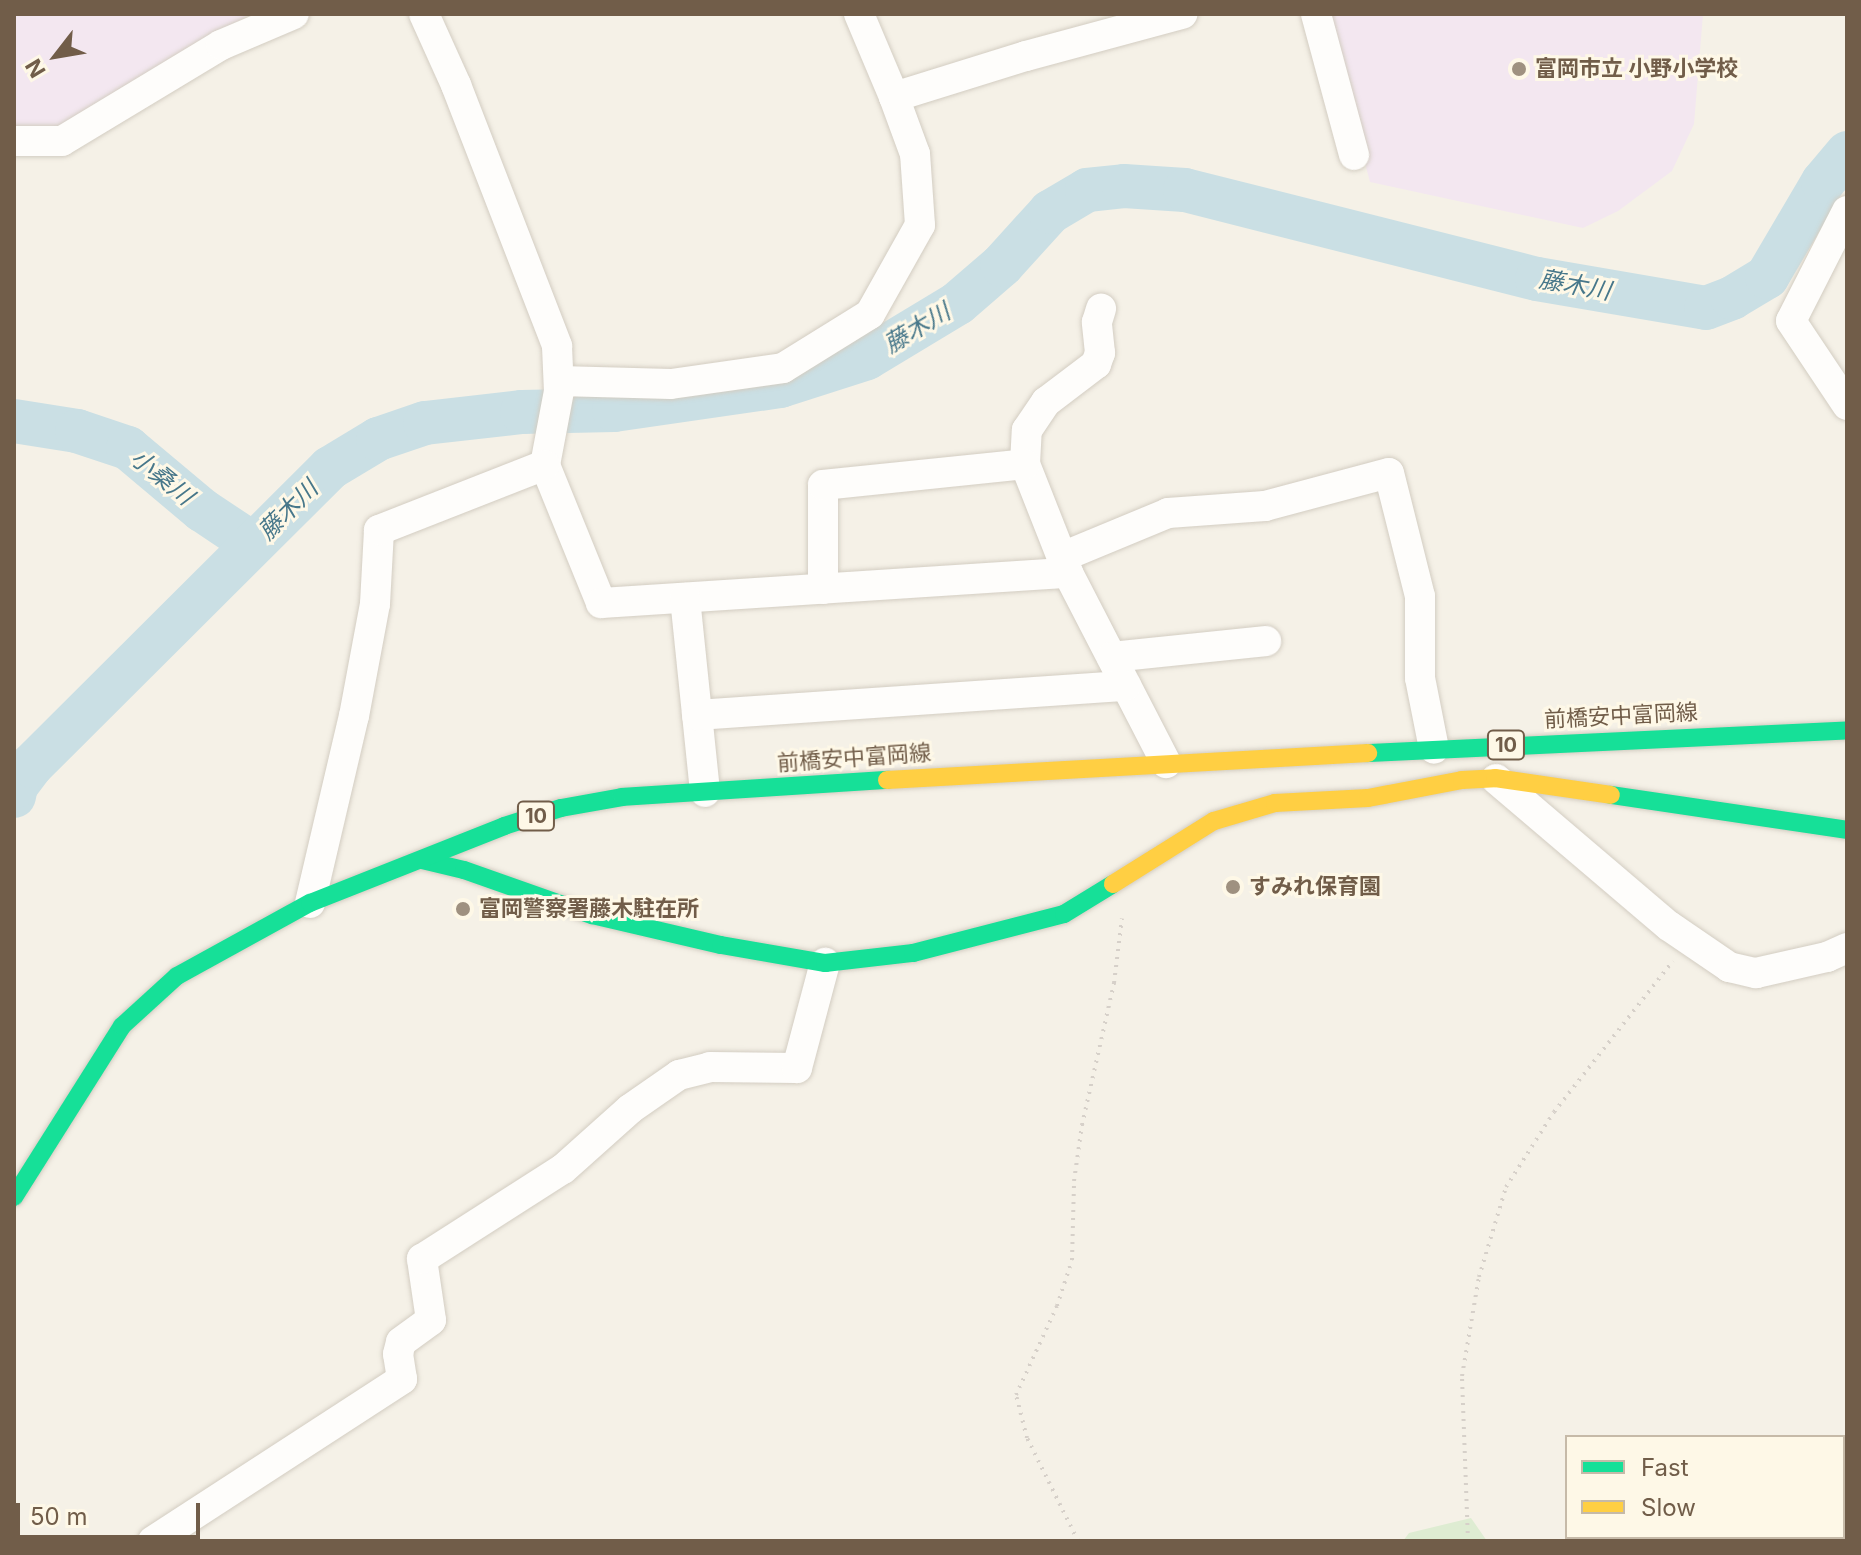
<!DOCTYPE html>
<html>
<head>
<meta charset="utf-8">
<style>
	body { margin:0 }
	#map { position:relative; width:1861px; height:1555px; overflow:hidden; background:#f5f1e7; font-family:Inter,"Noto Sans JP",sans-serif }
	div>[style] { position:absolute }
	.education>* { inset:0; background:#f3e7f0 }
	.green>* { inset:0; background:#deecd2 }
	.river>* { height:44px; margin:-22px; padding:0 22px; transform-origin:22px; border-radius:22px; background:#cadfe4 }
	.path>* { height:4px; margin-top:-2px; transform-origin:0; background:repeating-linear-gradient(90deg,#d6d0c9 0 2px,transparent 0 8px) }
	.roads { filter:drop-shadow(0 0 2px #d3cdc2) drop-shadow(0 0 2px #d3cdc2) }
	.street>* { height:30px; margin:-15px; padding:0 15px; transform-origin:15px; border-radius:15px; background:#fefdfb }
	.fast>* { height:18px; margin:-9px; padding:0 9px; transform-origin:9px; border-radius:9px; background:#16e098 }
	.slow>* { height:18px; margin:-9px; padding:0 9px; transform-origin:9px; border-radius:9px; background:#ffcf43 }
	.dots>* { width:22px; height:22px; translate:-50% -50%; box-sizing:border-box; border:4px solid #fef8e7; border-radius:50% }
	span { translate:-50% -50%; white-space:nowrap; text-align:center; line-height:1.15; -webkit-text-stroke:6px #fef8e7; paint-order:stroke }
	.shield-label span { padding:2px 6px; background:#fef8e7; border:2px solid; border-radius:6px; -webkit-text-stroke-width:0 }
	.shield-label { font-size:20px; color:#715d49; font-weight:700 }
	.poi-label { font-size:22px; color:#715d49; font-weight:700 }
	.left { translate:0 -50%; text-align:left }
	.street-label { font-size:22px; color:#715d49 }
	.water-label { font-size:24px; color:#47778a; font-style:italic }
	.frame { position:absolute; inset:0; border:16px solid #715d49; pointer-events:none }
	.legend { position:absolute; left:1565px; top:1435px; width:280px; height:104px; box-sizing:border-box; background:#fef8e7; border:2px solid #c6baa8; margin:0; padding:10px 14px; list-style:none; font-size:24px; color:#715d49 }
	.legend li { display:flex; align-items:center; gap:16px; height:40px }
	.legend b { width:40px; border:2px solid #c6baa8 }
	.north { position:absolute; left:16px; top:16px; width:80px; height:80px; -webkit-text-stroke:6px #fef8e7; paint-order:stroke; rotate:239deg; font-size:22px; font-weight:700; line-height:32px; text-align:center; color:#715d49 }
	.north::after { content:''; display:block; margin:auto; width:28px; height:36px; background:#715d49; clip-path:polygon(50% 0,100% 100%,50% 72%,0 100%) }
	.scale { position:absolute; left:16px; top:1503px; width:184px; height:36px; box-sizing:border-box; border:4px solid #715d49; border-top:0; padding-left:10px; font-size:24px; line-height:28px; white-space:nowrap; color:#715d49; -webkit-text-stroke:6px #fef8e7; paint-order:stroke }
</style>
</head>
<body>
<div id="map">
	<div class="education">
		<i style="clip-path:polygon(14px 14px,250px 14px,56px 130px,14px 126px)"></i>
		<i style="clip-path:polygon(1325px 14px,1703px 14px,1694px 124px,1672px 171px,1618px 211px,1583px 228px,1370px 182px)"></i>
	</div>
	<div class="green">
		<i style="clip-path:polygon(1471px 1518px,1487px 1541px,1403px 1541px,1409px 1533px)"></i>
	</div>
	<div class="river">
		<i style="left:14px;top:421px;width:64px;rotate:9deg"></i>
		<i style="left:77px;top:431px;width:54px;rotate:18.4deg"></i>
		<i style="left:128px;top:448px;width:97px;rotate:40deg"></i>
		<i style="left:202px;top:510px;width:61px;rotate:33.7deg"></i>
		<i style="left:14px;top:796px;width:10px;rotate:-79deg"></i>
		<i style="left:16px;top:786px;width:25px;rotate:-53deg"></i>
		<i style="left:31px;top:766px;width:422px;rotate:-44.9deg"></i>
		<i style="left:330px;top:468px;width:56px;rotate:-31.1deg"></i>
		<i style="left:378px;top:439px;width:50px;rotate:-18.8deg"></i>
		<i style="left:425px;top:423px;width:98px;rotate:-6.5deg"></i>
		<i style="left:522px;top:412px;width:92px;rotate:-1.2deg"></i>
		<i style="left:614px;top:410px;width:168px;rotate:-8.2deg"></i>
		<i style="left:780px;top:386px;width:91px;rotate:-17.8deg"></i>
		<i style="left:867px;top:358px;width:106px;rotate:-31.1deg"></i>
		<i style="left:958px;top:303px;width:58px;rotate:-40.8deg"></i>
		<i style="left:1002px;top:265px;width:72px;rotate:-47.8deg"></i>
		<i style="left:1050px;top:212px;width:43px;rotate:-30.7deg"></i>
		<i style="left:1087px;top:190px;width:37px;rotate:-6deg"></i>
		<i style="left:1124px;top:186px;width:61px;rotate:3.8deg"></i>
		<i style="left:1185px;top:190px;width:363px;rotate:14.2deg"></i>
		<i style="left:1537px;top:279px;width:171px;rotate:9.7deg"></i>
		<i style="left:1706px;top:308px;width:28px;rotate:-21deg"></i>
		<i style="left:1732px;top:298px;width:41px;rotate:-31deg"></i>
		<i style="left:1767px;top:277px;width:110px;rotate:-59.5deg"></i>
		<i style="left:1823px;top:182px;width:38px;rotate:-50deg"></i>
	</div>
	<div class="path">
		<i style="left:1078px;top:1541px;width:115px;rotate:-116.3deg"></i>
		<i style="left:1027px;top:1438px;width:44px;rotate:-104.3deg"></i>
		<i style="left:1016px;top:1395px;width:98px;rotate:-65.3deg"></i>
		<i style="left:1057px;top:1306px;width:48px;rotate:-71.9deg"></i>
		<i style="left:1072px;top:1260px;width:79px;rotate:-88.5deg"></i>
		<i style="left:1074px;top:1181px;width:57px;rotate:-81.9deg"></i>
		<i style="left:1082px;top:1125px;width:146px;rotate:-77.3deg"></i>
		<i style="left:1114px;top:983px;width:65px;rotate:-83deg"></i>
		<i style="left:1468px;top:1541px;width:165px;rotate:-92.1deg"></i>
		<i style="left:1462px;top:1376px;width:100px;rotate:-80.3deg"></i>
		<i style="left:1479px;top:1277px;width:94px;rotate:-73.3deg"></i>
		<i style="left:1506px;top:1187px;width:89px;rotate:-57.4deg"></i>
		<i style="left:1554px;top:1112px;width:192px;rotate:-51.8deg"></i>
	</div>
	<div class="roads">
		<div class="street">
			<i style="left:424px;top:14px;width:78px;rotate:65.7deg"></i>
			<i style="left:456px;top:85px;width:280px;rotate:68.8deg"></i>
			<i style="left:557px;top:346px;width:45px;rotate:87.5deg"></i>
			<i style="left:559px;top:391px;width:75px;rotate:100.7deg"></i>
			<i style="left:545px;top:465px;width:149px;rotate:67.9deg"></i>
			<i style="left:601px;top:603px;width:468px;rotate:-3.7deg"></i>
			<i style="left:1068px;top:573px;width:214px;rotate:62.7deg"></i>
			<i style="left:859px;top:14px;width:90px;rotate:67.1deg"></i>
			<i style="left:894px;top:97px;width:138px;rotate:-17.3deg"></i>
			<i style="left:1026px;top:56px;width:162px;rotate:-15.1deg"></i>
			<i style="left:1316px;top:14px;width:146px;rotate:74.9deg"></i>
			<i style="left:14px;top:141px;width:48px"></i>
			<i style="left:62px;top:141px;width:186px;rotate:-31.1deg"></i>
			<i style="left:221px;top:45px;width:79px;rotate:-23deg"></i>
			<i style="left:1847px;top:211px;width:123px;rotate:117deg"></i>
			<i style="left:1791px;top:321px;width:101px;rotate:56.3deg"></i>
			<i style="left:559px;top:381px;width:112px;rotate:1.5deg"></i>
			<i style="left:671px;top:384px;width:113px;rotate:-8.1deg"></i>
			<i style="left:783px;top:368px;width:102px;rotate:-31.8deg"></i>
			<i style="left:870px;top:314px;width:102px;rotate:-60.7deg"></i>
			<i style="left:920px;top:225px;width:71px;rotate:-94deg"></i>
			<i style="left:915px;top:154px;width:61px;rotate:-110.2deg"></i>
			<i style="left:1062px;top:557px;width:115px;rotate:-22.5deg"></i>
			<i style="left:1168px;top:513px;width:97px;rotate:-4.1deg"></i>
			<i style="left:1265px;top:506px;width:128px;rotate:-14.9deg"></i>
			<i style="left:1389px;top:473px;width:127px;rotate:75.9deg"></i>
			<i style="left:1420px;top:596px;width:82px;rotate:90deg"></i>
			<i style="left:1420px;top:678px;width:72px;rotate:78.8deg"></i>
			<i style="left:1068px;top:573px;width:117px;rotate:-111.5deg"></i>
			<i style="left:1025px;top:464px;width:34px;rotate:-87deg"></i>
			<i style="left:1027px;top:430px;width:34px;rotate:-56deg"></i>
			<i style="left:1046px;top:402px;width:63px;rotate:-37.2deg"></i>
			<i style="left:1096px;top:364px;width:12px;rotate:-70deg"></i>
			<i style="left:1100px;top:353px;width:31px;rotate:-96deg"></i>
			<i style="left:1097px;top:322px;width:14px;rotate:-73deg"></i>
			<i style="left:823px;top:589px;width:104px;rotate:-90deg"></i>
			<i style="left:823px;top:485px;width:203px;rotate:-5.9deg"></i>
			<i style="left:685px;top:598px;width:195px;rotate:84.1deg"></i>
			<i style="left:1112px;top:657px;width:155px;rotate:-5.9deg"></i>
			<i style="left:697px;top:715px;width:430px;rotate:-3.9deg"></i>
			<i style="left:1496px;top:779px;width:227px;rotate:40.4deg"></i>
			<i style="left:1669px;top:926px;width:73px;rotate:34.3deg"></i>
			<i style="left:1729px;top:967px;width:28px;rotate:13deg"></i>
			<i style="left:1756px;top:973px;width:73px;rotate:-12.7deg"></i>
			<i style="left:1827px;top:957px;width:22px;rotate:-24deg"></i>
			<i style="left:310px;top:903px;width:192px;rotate:-76.8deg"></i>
			<i style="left:354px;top:716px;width:114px;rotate:-79.4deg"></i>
			<i style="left:375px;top:604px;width:74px;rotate:-86.9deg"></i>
			<i style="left:379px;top:530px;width:178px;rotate:-21.4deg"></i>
			<i style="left:153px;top:1541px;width:297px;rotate:-33deg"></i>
			<i style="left:402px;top:1379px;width:25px;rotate:-99deg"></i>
			<i style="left:398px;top:1354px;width:12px;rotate:-76deg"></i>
			<i style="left:401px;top:1342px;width:37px;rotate:-36deg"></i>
			<i style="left:431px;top:1320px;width:62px;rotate:-98.4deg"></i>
			<i style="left:422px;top:1259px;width:167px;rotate:-32.6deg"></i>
			<i style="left:563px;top:1169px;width:90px;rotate:-41.8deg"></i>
			<i style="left:630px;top:1109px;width:60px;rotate:-34.8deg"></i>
			<i style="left:679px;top:1075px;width:32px;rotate:-14deg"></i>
			<i style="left:710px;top:1067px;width:87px;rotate:0.7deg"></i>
			<i style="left:797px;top:1068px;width:109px;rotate:-75.1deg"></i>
		</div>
		<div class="fast">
			<i style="left:1368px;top:753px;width:480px;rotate:-2.7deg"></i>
			<i style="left:1611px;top:795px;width:239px;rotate:8.4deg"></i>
			<i style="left:422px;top:860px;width:43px;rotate:13.4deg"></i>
			<i style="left:464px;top:870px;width:136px;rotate:19.4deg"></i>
			<i style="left:592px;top:915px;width:132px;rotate:13.1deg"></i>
			<i style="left:721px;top:945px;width:106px;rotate:9.8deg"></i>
			<i style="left:825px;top:963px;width:89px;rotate:-6.5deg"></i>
			<i style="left:913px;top:953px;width:156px;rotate:-14.5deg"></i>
			<i style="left:1064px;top:914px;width:57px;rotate:-31.5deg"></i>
			<i style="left:14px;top:1197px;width:202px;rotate:-57.7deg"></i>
			<i style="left:122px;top:1026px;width:74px;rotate:-42.3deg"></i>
			<i style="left:177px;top:976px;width:152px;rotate:-28.8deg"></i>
			<i style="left:310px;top:903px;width:209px;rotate:-21.6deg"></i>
			<i style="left:504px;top:826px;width:60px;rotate:-17.5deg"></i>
			<i style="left:561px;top:808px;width:62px;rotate:-10.2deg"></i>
			<i style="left:622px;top:797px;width:266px;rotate:-3.7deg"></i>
		</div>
		<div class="slow">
			<i style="left:887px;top:780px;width:482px;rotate:-3.2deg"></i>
			<i style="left:1113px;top:884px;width:119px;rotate:-32deg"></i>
			<i style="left:1214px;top:821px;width:64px;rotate:-16.4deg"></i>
			<i style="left:1275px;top:803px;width:93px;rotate:-3.1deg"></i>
			<i style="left:1368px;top:798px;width:96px;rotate:-10.8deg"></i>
			<i style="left:1462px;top:780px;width:33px;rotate:-3deg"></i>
			<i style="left:1495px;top:778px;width:117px;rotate:8.3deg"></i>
		</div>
	</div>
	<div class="dots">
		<i style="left:1519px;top:69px;background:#9f9180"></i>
		<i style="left:1233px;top:887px;background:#9f9180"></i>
		<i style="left:463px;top:909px;background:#9f9180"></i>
	</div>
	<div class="shield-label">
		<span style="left:1506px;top:745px">10</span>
		<span style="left:536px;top:816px">10</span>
	</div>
	<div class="poi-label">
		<span class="left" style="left:1535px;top:69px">富岡市立 小野小学校</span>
		<span class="left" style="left:1249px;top:887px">すみれ保育園</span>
		<span class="left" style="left:479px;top:909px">富岡警察署藤木駐在所</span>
	</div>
	<div class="street-label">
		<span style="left:1621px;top:716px;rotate:-3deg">前橋安中富岡線</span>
		<span style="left:854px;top:758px;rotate:-4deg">前橋安中富岡線</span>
	</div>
	<div class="water-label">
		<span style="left:1575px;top:285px;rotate:10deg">藤木川</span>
		<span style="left:917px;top:328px;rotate:-31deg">藤木川</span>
		<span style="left:162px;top:477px;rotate:39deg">小桑川</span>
		<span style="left:288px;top:510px;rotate:-45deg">藤木川</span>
	</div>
	<div class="frame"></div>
	<ul class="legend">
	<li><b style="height:10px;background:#16e098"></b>Fast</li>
	<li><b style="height:10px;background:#ffcf43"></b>Slow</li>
	</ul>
	<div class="north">N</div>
	<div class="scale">50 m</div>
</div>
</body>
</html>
